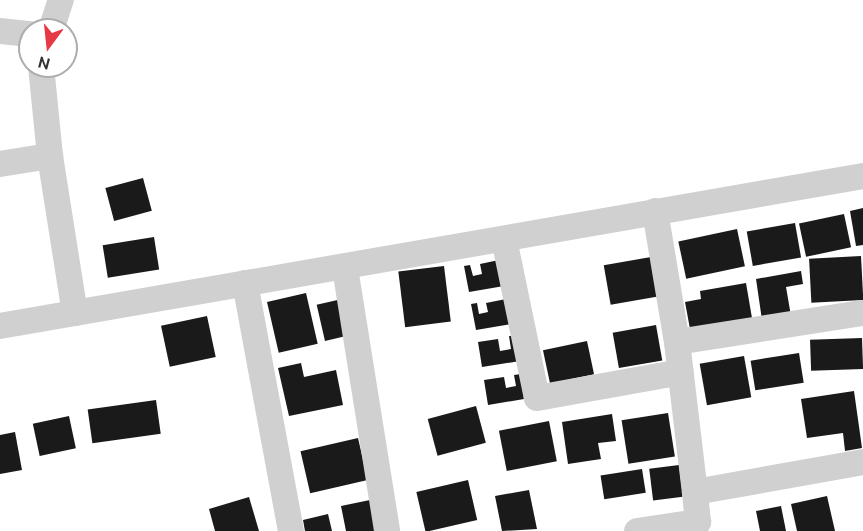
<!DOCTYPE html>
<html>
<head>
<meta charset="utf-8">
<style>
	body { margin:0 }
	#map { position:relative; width:863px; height:531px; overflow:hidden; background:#fff; font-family:Ubuntu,sans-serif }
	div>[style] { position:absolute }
	.building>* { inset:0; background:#1a1a1a; transform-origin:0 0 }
	.street>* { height:26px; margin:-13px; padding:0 13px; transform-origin:13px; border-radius:13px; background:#d0d0d0 }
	span { translate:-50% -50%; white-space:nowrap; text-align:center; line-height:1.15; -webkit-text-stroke:6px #fff; paint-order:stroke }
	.north { position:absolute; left:18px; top:18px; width:60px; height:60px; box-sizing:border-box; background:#fff; border:2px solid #adadad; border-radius:50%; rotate:195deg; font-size:16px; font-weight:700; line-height:24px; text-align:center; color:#333 }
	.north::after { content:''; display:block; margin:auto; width:21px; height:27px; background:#e63946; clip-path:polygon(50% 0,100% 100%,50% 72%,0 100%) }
</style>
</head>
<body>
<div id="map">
	<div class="building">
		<i style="left:143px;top:178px;width:34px;height:39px;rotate:75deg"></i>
		<i style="clip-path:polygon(863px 208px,863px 245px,856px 246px,850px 211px)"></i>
		<i style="left:844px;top:214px;width:34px;height:46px;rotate:78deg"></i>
		<i style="left:795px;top:223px;width:35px;height:49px;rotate:80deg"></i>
		<i style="left:737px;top:229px;width:38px;height:60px;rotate:78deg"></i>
		<i style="left:154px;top:237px;width:33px;height:52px;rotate:81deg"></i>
		<i style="left:861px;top:256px;width:44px;height:52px;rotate:87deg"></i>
		<i style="left:651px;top:257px;width:40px;height:48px;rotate:80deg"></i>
		<i style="clip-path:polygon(499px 260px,504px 286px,469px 292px,464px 266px,470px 265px,473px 276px,482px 274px,480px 264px)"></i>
		<i style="left:444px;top:266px;width:56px;height:46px;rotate:83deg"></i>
		<i style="clip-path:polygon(801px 271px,803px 284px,786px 287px,791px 316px,762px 320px,756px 279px)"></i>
		<i style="clip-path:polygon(746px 283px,752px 318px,690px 329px,685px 302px,701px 299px,700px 291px)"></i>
		<i style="left:306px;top:293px;width:52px;height:40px;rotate:77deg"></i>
		<i style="left:342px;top:299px;width:37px;height:26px;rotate:77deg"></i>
		<i style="clip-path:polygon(506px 299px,511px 324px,476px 330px,471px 304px,477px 303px,479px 314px,488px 312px,486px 303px)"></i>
		<i style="left:207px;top:316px;width:42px;height:47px;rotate:78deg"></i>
		<i style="left:656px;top:325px;width:36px;height:44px;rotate:80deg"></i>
		<i style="clip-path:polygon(509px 336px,515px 336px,520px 361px,482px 367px,478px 342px,498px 339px,500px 351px,511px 349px)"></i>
		<i style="left:862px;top:338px;width:31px;height:52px;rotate:88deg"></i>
		<i style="left:587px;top:341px;width:34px;height:45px;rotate:78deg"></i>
		<i style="left:799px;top:353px;width:30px;height:49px;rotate:81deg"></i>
		<i style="left:744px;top:356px;width:42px;height:45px;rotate:80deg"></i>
		<i style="clip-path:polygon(301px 363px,304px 377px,336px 370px,343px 405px,289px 416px,278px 368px)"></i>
		<i style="clip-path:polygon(521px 374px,524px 399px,488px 405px,484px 380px,504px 377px,506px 388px,516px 386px,514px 375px)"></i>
		<i style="clip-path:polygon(854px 391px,862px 448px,845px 451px,843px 433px,807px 438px,801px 399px)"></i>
		<i style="left:156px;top:400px;width:34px;height:69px;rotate:82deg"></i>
		<i style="left:476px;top:406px;width:38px;height:50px;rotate:75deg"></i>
		<i style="left:668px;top:413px;width:44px;height:47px;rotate:81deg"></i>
		<i style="clip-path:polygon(612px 414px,616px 441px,598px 443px,601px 459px,568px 464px,562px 422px)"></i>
		<i style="left:69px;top:416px;width:33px;height:37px;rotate:78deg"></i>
		<i style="left:549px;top:421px;width:41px;height:51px;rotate:79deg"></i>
		<i style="clip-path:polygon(15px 432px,22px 470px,0 474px,0 435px)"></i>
		<i style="left:358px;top:438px;width:43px;height:59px;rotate:77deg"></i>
		<i style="left:679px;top:465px;width:32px;height:30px;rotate:83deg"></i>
		<i style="left:642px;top:469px;width:24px;height:42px;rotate:81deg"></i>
		<i style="left:468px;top:480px;width:41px;height:53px;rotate:77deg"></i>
		<i style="clip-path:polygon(529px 490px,537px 529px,502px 531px,495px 496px)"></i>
		<i style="clip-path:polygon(827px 496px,835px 531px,797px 531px,791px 504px)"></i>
		<i style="clip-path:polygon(249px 497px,259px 531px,215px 531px,209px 509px)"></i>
		<i style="clip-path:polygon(370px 500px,376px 531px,346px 531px,341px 506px)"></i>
		<i style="clip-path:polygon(781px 506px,786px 531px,760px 531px,756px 511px)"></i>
		<i style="clip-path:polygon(328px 514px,332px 531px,305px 531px,303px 520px)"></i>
	</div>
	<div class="street">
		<i style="left:51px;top:30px;width:32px;rotate:-72deg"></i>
		<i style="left:0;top:31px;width:30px;rotate:6deg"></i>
		<i style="left:41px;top:66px;width:90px;rotate:84.3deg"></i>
		<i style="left:50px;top:156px;width:159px;rotate:81deg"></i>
		<i style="left:0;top:164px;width:51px;rotate:-9.1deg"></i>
		<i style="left:655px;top:211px;width:133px;rotate:80.5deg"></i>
		<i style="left:677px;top:342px;width:151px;rotate:83.2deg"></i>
		<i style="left:504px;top:239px;width:162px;rotate:78.3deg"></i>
		<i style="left:537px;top:398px;width:146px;rotate:-10.2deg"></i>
		<i style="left:345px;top:268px;width:266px;rotate:80.9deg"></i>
		<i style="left:245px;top:283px;width:252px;rotate:79.5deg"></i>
		<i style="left:0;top:326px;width:876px;rotate:-9.86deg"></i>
		<i style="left:677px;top:342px;width:188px;rotate:-8.9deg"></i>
		<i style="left:637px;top:531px;width:62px;rotate:-8.4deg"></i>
		<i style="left:698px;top:522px;width:30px;rotate:-96deg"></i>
		<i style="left:695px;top:492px;width:171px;rotate:-10.1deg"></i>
	</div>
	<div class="north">N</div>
</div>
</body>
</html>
